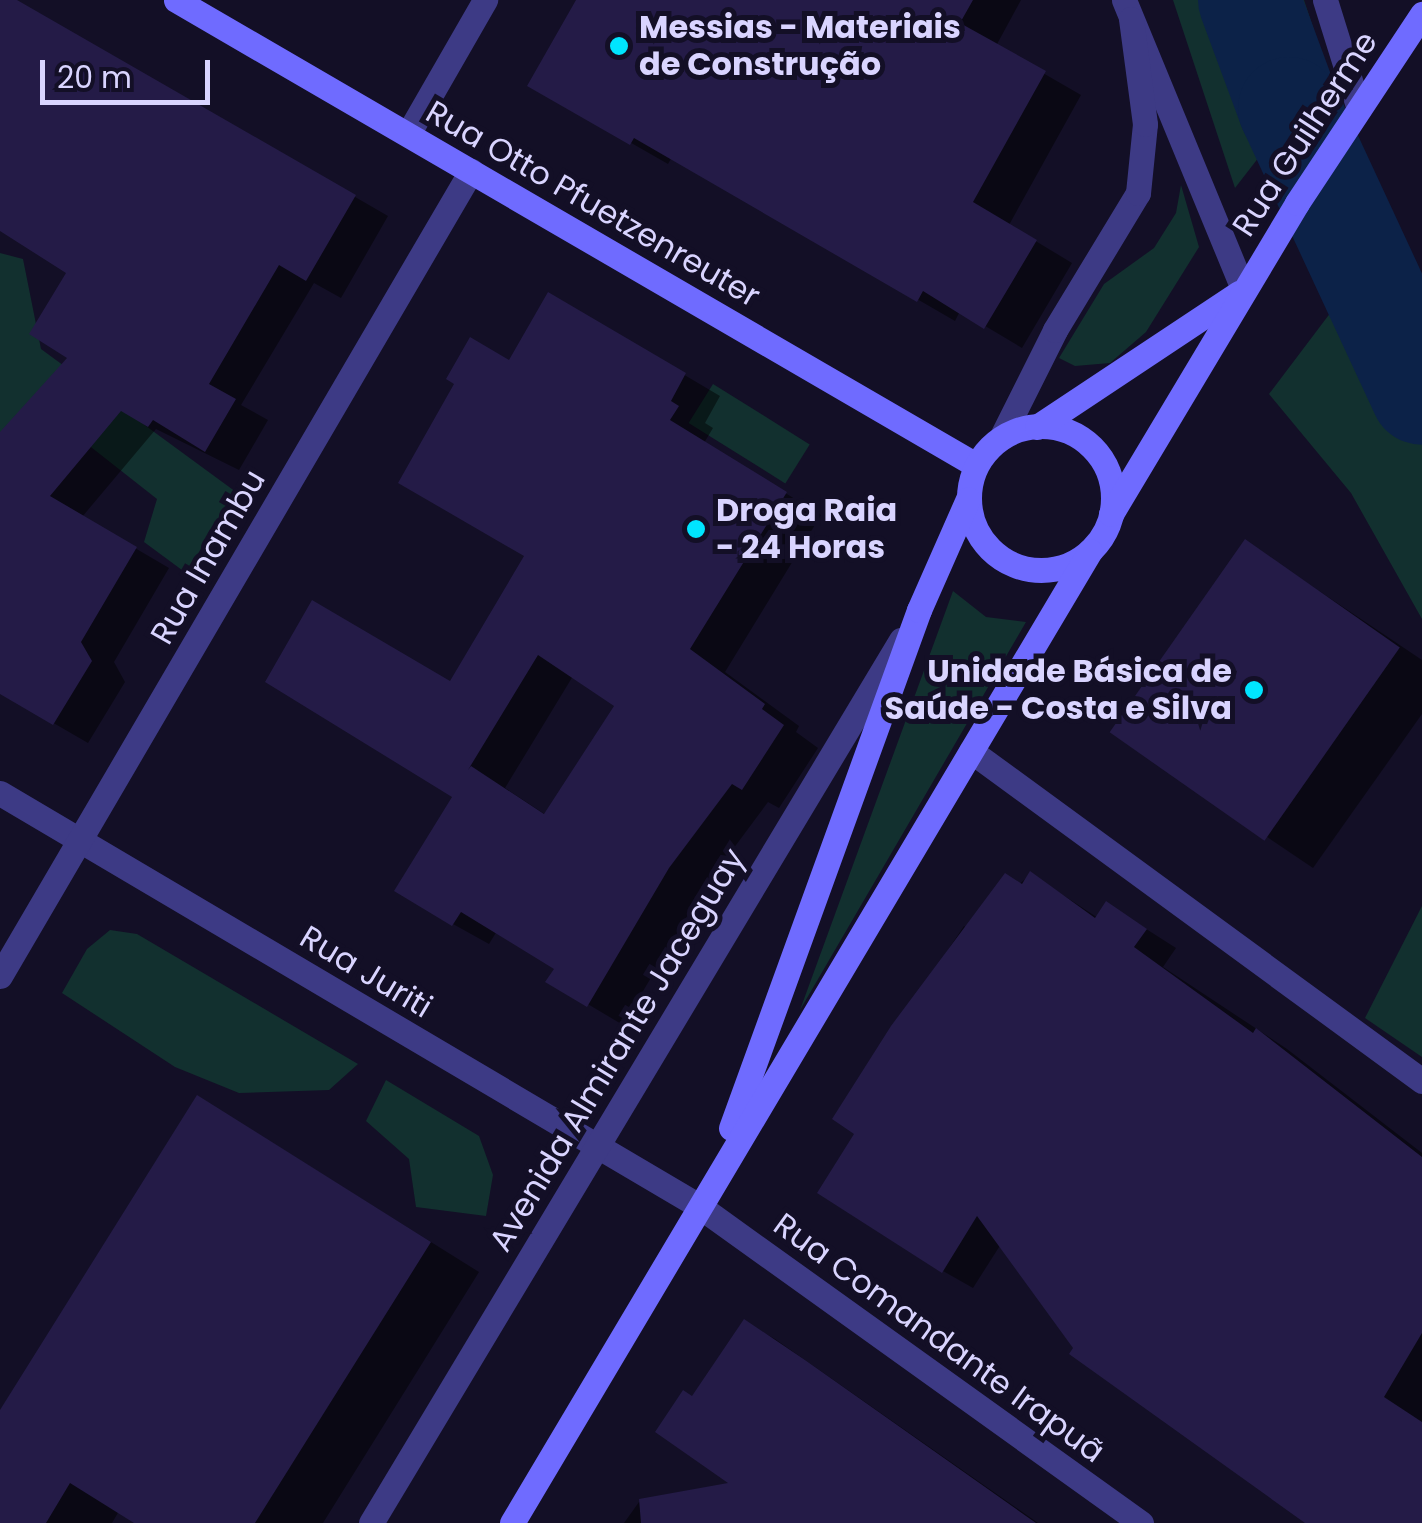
<!DOCTYPE html>
<html>
<head>
<meta charset="utf-8">
<style>
	body { margin:0 }
	#map { position:relative; width:1422px; height:1523px; overflow:hidden; background:#130f26; font-family:Poppins,sans-serif }
	div>[style] { position:absolute }
	.green>* { inset:0; background:#12302f; transform-origin:0 0 }
	.shadow>* { inset:0; background:#0007 }
	.river>* { height:102px; margin:-51px; padding:0 51px; transform-origin:51px; border-radius:51px; background:#0c2248 }
	.building>* { inset:0; background:#241b47; transform-origin:0 0 }
	.street>* { height:25px; margin:-12.5px; padding:0 12.5px; transform-origin:12.5px; border-radius:12.5px; background:#3d3a85 }
	.secondary>* { height:25px; margin:-12.5px; padding:0 12.5px; transform-origin:12.5px; border-radius:12.5px; background:#6f6bff }
	.secondary>.ring { margin:-12.5px; padding:0; box-sizing:content-box; background:none; border:25px solid #6f6bff; border-radius:50% }
	.dots>* { width:28px; height:28px; translate:-50% -50%; box-sizing:border-box; border:5px solid #130f26; border-radius:50% }
	span { translate:-50% -50%; white-space:nowrap; text-align:center; line-height:1.15; -webkit-text-stroke:10px #130f26; paint-order:stroke }
	.poi-label { font-size:32px; color:#d9d4ff; font-weight:700 }
	.left { translate:0 -50%; text-align:left }
	.right { translate:-100% -50%; text-align:right }
	.street-label { font-size:32px; color:#d9d4ff }
	.scale { position:absolute; left:40px; top:60px; width:170px; height:45px; box-sizing:border-box; border:5px solid #d9d4ff; border-top:0; padding-left:12px; font-size:30px; line-height:35px; white-space:nowrap; color:#d9d4ff; -webkit-text-stroke:8px #130f26; paint-order:stroke }
</style>
</head>
<body>
<div id="map">
	<div class="green">
		<i style="clip-path:polygon(1173px 0,1304px 0,1327px 69px,1235px 188px)"></i>
		<i style="clip-path:polygon(1181px 185px,1199px 247px,1146px 332px,1110px 363px,1075px 366px,1059px 358px,1104px 284px,1154px 248px,1176px 213px)"></i>
		<i style="clip-path:polygon(0 253px,23px 259px,41px 349px,236px 492px,186px 573px,144px 542px,157px 499px,54px 418px,0 450px)"></i>
		<i style="clip-path:polygon(1353px 259px,1422px 320px,1422px 619px,1351px 493px,1269px 394px,1362px 271px)"></i>
		<i style="left:713px;top:384px;width:114px;height:46px;rotate:32deg"></i>
		<i style="clip-path:polygon(953px 591px,986px 617px,1026px 622px,800px 1010px)"></i>
		<i style="clip-path:polygon(1422px 906px,1422px 1057px,1365px 1018px)"></i>
		<i style="clip-path:polygon(110px 930px,137px 934px,358px 1064px,329px 1090px,239px 1093px,175px 1067px,62px 993px,87px 949px)"></i>
		<i style="clip-path:polygon(386px 1080px,479px 1136px,493px 1175px,486px 1216px,416px 1207px,409px 1159px,366px 1121px)"></i>
	</div>
	<div class="shadow">
		<i style="clip-path:polygon(0 0,14px 0,388px 216px,341px 298px,314px 283px,241px 405px,268px 420px,239px 470px,156px 429px,82px 517px,169px 568px,114px 662px,125px 682px,88px 743px,0 692px,0 436px,71px 357px,69px 272px,0 229px)"></i>
		<i style="clip-path:polygon(580px 0,1021px 0,996px 46px,1081px 95px,1009px 225px,1072px 263px,1022px 348px,960px 311px,955px 321px,672px 157px,668px 164px,530px 85px)"></i>
		<i style="clip-path:polygon(evenodd,549px 295px,720px 396px,705px 423px,713px 428px,704px 443px,821px 515px,725px 672px,799px 726px,796px 732px,818px 748px,779px 808px,768px 802px,704px 888px,623px 1025px,549px 981px,557px 968px,497px 931px,489px 944px,453px 924px,451px 684px,527px 555px,510px 363px,549px 295px,573px 676px,617px 705px,546px 815px,505px 788px,573px 676px)"></i>
		<i style="clip-path:polygon(1246px 542px,1422px 660px,1422px 714px,1313px 868px,1112px 732px)"></i>
		<i style="clip-path:polygon(1031px 874px,1098px 918px,1107px 904px,1176px 948px,1163px 967px,1287px 1049px,1422px 1153px,1422px 1523px,1310px 1523px,1001px 1244px,973px 1288px,943px 1271px,858px 1133px,835px 1118px,964px 926px,968px 929px)"></i>
		<i style="clip-path:polygon(247px 1127px,479px 1272px,323px 1523px,139px 1523px,119px 1511px,112px 1523px,0 1523px,0 1414px)"></i>
		<i style="clip-path:polygon(745px 1322px,775px 1339px,1038px 1523px,624px 1523px,639px 1502px,735px 1485px,693px 1399px)"></i>
	</div>
	<div class="river">
		<i style="left:1249px;top:0;width:115px;rotate:69.7deg"></i>
		<i style="left:1289px;top:108px;width:315px;rotate:65.1deg"></i>
	</div>
	<div class="building">
		<i style="clip-path:polygon(0 0,17px 0,356px 195px,306px 281px,279px 265px,209px 384px,236px 399px,205px 452px,153px 420px,148px 427px,121px 411px,50px 496px,137px 547px,81px 642px,92px 661px,53px 725px,0 694px,0 432px,67px 358px,29px 334px,66px 273px,0 231px)"></i>
		<i style="clip-path:polygon(576px 0,973px 0,960px 23px,1046px 71px,973px 202px,1037px 240px,984px 329px,923px 291px,917px 302px,634px 138px,630px 145px,527px 86px)"></i>
		<i style="clip-path:polygon(evenodd,548px 292px,686px 373px,671px 401px,679px 406px,670px 420px,787px 492px,690px 649px,765px 704px,762px 709px,784px 725px,742px 790px,732px 784px,669px 868px,587px 1007px,545px 982px,554px 969px,461px 912px,452px 926px,394px 891px,452px 797px,265px 682px,312px 600px,450px 681px,524px 556px,398px 483px,454px 384px,446px 379px,470px 337px,509px 360px,548px 292px,538px 655px,614px 706px,544px 814px,471px 766px,468px 770px,538px 655px)"></i>
		<i style="left:1245px;top:539px;width:189px;height:236px;rotate:35deg"></i>
		<i style="clip-path:polygon(1030px 871px,1095px 918px,1106px 901px,1147px 929px,1134px 947px,1253px 1033px,1256px 1028px,1422px 1157px,1422px 1333px,1384px 1397px,1422px 1422px,1422px 1523px,1305px 1523px,1069px 1354px,1073px 1348px,977px 1216px,942px 1273px,817px 1193px,854px 1134px,832px 1119px,891px 1026px,1005px 873px,1022px 884px)"></i>
		<i style="clip-path:polygon(197px 1095px,431px 1242px,255px 1523px,134px 1523px,70px 1483px,46px 1523px,0 1523px,0 1410px)"></i>
		<i style="clip-path:polygon(744px 1319px,805px 1360px,1036px 1523px,641px 1523px,639px 1499px,728px 1483px,655px 1432px,683px 1390px,692px 1396px)"></i>
	</div>
	<div class="street">
		<i style="left:1124px;top:0;width:315px;rotate:67.6deg"></i>
		<i style="left:1325px;top:0;width:114px;rotate:72.7deg"></i>
		<i style="left:408px;top:134px;width:155px;rotate:-60.1deg"></i>
		<i style="left:1001px;top:438px;width:121px;rotate:-63.4deg"></i>
		<i style="left:1055px;top:330px;width:160px;rotate:-58.8deg"></i>
		<i style="left:1138px;top:193px;width:69px;rotate:-84.2deg"></i>
		<i style="left:1145px;top:124px;width:106px;rotate:-97.6deg"></i>
		<i style="left:971px;top:751px;width:559px;rotate:36.19deg"></i>
		<i style="left:0;top:793px;width:812px;rotate:30.58deg"></i>
		<i style="left:699px;top:1206px;width:544px;rotate:35.65deg"></i>
		<i style="left:0;top:976px;width:933px;rotate:-59.67deg"></i>
		<i style="left:371px;top:1523px;width:1030px;rotate:-59.03deg"></i>
	</div>
	<div class="secondary">
		<i style="left:176px;top:0;width:925px;rotate:30.17deg"></i>
		<i class="ring" style="left:969px;top:426px;width:119px;height:119px"></i>
		<i style="left:1037px;top:427px;width:242px;rotate:-33.6deg"></i>
		<i style="left:1111px;top:514px;width:362px;rotate:-59.1deg"></i>
		<i style="left:1297px;top:203px;width:227px;rotate:-56.5deg"></i>
		<i style="left:731px;top:1128px;width:551px;rotate:-70.05deg"></i>
		<i style="left:919px;top:610px;width:121px;rotate:-66.2deg"></i>
		<i style="left:512px;top:1523px;width:1131px;rotate:-59.26deg"></i>
	</div>
	<div class="dots">
		<i style="left:619px;top:46px;background:#00e5ff"></i>
		<i style="left:696px;top:529px;background:#00e5ff"></i>
		<i style="left:1254px;top:690px;background:#00e5ff"></i>
	</div>
	<div class="poi-label">
		<span class="left" style="left:639px;top:46px">Messias - Materiais<br>de Construção</span>
		<span class="left" style="left:716px;top:529px">Droga Raia<br>- 24 Horas</span>
		<span class="right" style="left:1232px;top:690px">Unidade Básica de<br>Saúde - Costa e Silva</span>
	</div>
	<div class="street-label">
		<span style="left:1305px;top:134px;rotate:-57deg">Rua Guilherme</span>
		<span style="left:593px;top:204px;rotate:30deg">Rua Otto Pfuetzenreuter</span>
		<span style="left:208px;top:557px;rotate:-60deg">Rua Inambu</span>
		<span style="left:366px;top:972px;rotate:31deg">Rua Juriti</span>
		<span style="left:617px;top:1050px;rotate:-59deg">Avenida Almirante Jaceguay</span>
		<span style="left:939px;top:1338px;rotate:36deg">Rua Comandante Irapuã</span>
	</div>
	<div class="scale">20 m</div>
</div>
</body>
</html>
